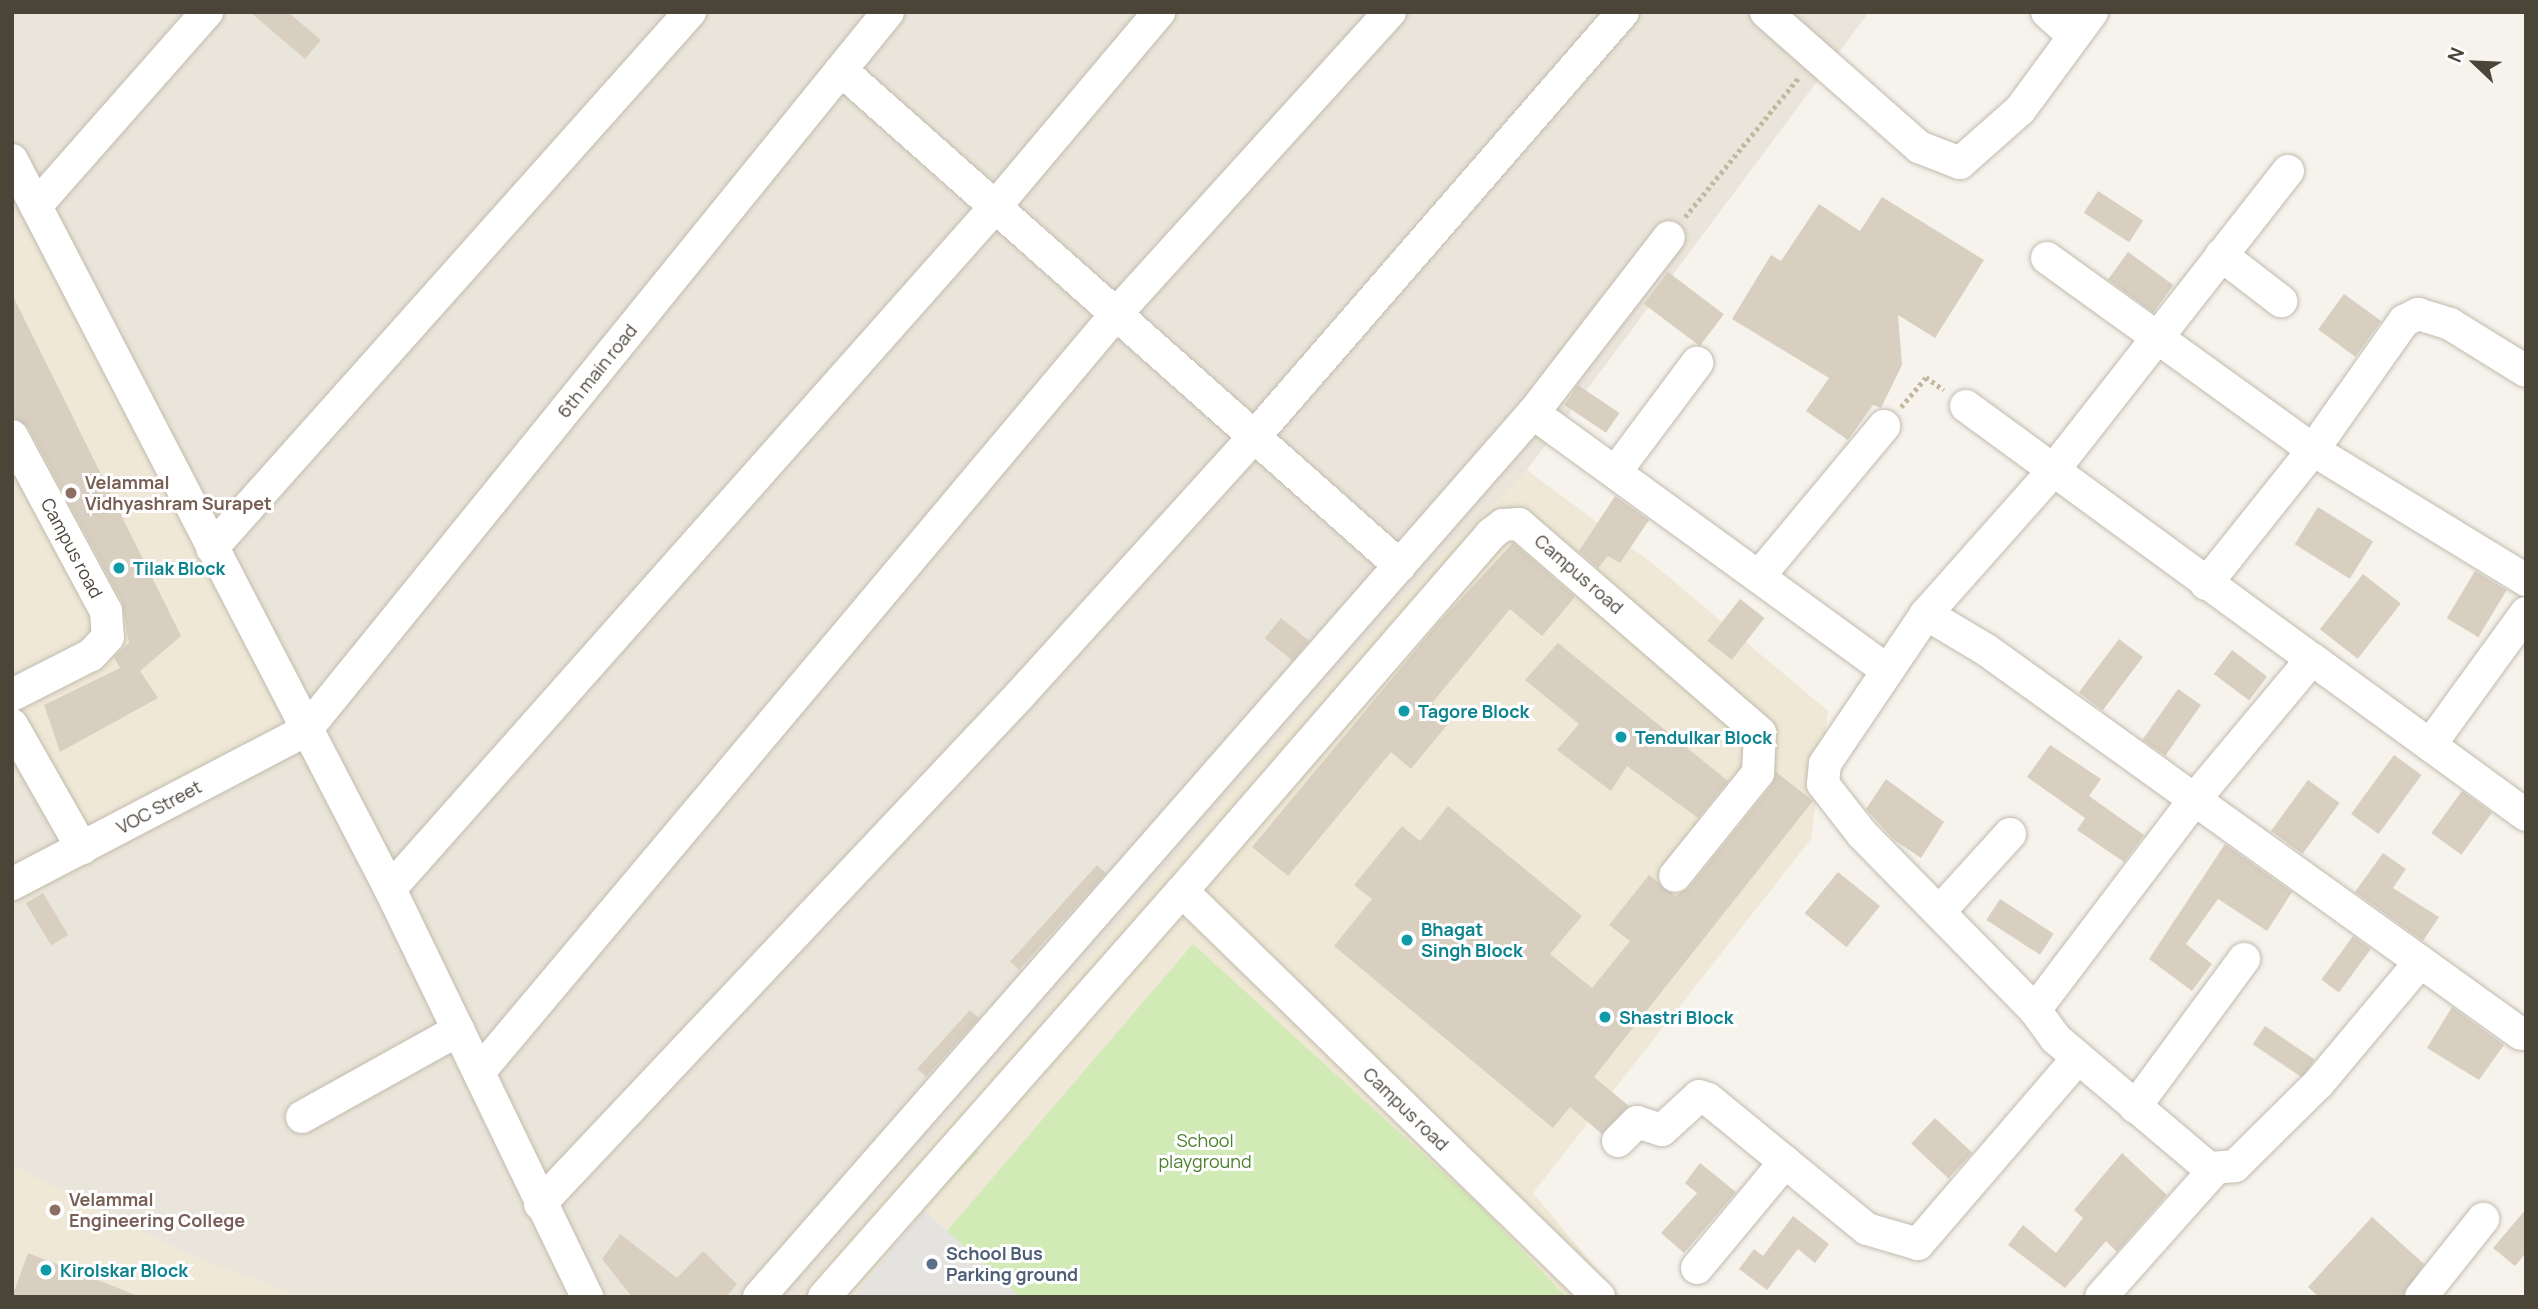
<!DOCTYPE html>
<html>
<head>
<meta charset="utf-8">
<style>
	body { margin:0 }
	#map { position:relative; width:2538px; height:1309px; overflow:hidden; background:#f6f3ec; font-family:Manrope,sans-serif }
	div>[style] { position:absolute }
	.residential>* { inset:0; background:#eae5da }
	.education>* { inset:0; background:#efe8d6 }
	.green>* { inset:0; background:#d2eab5; transform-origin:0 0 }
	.parking>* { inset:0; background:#e5e3e0 }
	.building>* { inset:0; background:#d8cfc1; transform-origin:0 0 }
	.path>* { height:4.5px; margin-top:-2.25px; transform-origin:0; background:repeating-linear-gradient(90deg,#c4b79f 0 3.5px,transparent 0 7px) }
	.roads { filter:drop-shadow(0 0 2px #c2bbae) drop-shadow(0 0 2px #c2bbae) }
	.minor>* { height:32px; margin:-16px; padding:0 16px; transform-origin:16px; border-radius:16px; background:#fff }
	.dots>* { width:19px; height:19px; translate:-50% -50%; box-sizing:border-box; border:4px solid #fff; border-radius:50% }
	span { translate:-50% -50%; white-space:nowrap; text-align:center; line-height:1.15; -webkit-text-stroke:6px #fff; paint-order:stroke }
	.street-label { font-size:18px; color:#4b4439 }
	.education-label { font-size:18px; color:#785e54; font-weight:700 }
	.left { translate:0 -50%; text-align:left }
	.culture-label { font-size:18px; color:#0d838f; font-weight:700 }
	.park-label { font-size:18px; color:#4a7f2a }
	.service-label { font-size:18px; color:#4e5e75; font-weight:700 }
	.frame { position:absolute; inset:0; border:14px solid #4b4439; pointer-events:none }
	.north { position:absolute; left:2440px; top:28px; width:70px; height:70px; -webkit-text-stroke:5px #fff; paint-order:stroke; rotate:293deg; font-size:19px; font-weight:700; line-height:28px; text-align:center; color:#4b4439 }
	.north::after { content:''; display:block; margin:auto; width:24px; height:32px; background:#4b4439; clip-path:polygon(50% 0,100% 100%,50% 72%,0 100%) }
</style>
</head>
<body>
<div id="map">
	<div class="residential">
		<i style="clip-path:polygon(12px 12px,1869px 12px,1527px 470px,799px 1297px,300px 1297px,188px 1255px,12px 1166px,12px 784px,29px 776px,67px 860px,12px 202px)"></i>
	</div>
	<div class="education">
		<i style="clip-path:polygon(12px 202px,127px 411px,294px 745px,67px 861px,29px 776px,12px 784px)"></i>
		<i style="clip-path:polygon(1527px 470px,1652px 563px,1828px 711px,1811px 839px,1533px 1193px,1620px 1297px,798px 1297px,1236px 787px,1449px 548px)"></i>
		<i style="clip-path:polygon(12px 1166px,188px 1255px,300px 1297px,12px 1297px)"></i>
	</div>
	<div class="green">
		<i style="clip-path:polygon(1193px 944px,1479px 1205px,1566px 1297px,1020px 1297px,947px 1231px)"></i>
		<i style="left:964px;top:1137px;width:21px;height:211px;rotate:45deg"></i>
	</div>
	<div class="parking">
		<i style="clip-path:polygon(924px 1210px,947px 1231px,1020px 1297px,854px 1297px)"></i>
	</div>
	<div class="building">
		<i style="clip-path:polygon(250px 12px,288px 12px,321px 40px,305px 59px)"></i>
		<i style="left:2098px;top:191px;width:54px;height:26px;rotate:33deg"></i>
		<i style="clip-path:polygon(1882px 197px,1984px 260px,1935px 338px,1898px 315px,1902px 365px,1881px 408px,1873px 405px,1848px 440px,1806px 411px,1829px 378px,1732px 319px,1771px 255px,1781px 261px,1819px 204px,1860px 231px)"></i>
		<i style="left:2128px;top:252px;width:56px;height:34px;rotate:36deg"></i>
		<i style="left:1668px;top:272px;width:70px;height:40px;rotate:37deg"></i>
		<i style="clip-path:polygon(12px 294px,181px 636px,140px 671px,158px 698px,60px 752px,44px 705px,120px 668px,114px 657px,129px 643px,122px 602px,28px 427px,12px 416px)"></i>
		<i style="left:2344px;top:294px;width:46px;height:44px;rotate:36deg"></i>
		<i style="left:1578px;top:385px;width:50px;height:24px;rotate:34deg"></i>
		<i style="clip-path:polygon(1615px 496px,1649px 520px,1620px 563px,1608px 556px,1598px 568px,1579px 551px)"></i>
		<i style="left:2318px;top:507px;width:65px;height:44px;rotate:32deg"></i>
		<i style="clip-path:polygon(1513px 543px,1575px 597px,1542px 636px,1510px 609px,1432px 703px,1452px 719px,1411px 769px,1391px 752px,1288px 876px,1252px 847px,1435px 627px)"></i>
		<i style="left:2475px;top:571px;width:37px;height:55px;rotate:31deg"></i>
		<i style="left:2363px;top:574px;width:48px;height:70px;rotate:38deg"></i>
		<i style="left:1740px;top:599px;width:31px;height:53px;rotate:38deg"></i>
		<i style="left:1281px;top:618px;width:36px;height:26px;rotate:39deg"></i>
		<i style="left:2119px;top:639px;width:30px;height:67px;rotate:37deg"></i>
		<i style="clip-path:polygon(1558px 643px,1728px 781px,1698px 818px,1627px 766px,1611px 791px,1557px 750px,1579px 724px,1525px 680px)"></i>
		<i style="left:2232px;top:650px;width:44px;height:30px;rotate:37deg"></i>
		<i style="left:2178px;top:689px;width:28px;height:62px;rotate:35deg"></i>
		<i style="clip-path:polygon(2050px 745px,2101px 779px,2089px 796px,2144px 835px,2124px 862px,2077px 830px,2085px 818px,2027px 777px)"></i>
		<i style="left:2394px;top:755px;width:34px;height:73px;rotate:36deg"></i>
		<i style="clip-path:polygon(1776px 772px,1813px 801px,1594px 1077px,1629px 1106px,1602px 1134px,1570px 1107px,1553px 1128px,1334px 946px,1372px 899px,1354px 885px,1402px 826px,1420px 841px,1448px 806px,1582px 916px,1550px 954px,1592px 988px,1630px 941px,1609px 925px,1649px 875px,1675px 896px,1689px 888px,1772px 785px)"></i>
		<i style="clip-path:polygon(1886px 779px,1944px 822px,1921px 858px,1894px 840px,1866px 809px)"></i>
		<i style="left:2308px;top:780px;width:39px;height:63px;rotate:36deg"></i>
		<i style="left:2462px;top:791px;width:37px;height:52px;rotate:36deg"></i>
		<i style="clip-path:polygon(2225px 844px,2292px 892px,2267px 931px,2218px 899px,2186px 944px,2212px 964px,2192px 991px,2149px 959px)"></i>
		<i style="clip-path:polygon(2383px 853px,2406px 869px,2393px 888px,2439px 917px,2423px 941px,2355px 892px)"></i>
		<i style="left:1097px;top:865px;width:12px;height:130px;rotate:42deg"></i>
		<i style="left:1838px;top:872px;width:54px;height:53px;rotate:39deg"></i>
		<i style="left:43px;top:893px;width:49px;height:20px;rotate:59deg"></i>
		<i style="left:2000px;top:899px;width:64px;height:25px;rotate:33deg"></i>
		<i style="left:2353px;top:936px;width:22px;height:54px;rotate:36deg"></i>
		<i style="clip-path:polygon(2452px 1007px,2504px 1045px,2479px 1080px,2427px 1048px)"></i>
		<i style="left:970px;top:1010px;width:12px;height:79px;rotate:42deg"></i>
		<i style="left:2265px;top:1026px;width:60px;height:22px;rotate:34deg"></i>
		<i style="left:1935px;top:1118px;width:51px;height:35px;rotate:43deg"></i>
		<i style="clip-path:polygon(2122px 1153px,2167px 1195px,2117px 1252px,2106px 1241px,2065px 1288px,2008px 1245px,2023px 1225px,2056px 1253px,2083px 1218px,2074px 1210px)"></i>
		<i style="clip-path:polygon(1700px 1163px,1736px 1192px,1684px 1253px,1661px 1233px,1697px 1193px,1685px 1183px)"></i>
		<i style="clip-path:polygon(2526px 1209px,2526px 1253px,2515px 1266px,2493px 1248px)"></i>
		<i style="clip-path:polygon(1793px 1216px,1829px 1244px,1815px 1263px,1798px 1249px,1767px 1290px,1739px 1269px,1754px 1249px,1763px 1256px)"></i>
		<i style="clip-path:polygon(2372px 1217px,2424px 1264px,2403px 1297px,2319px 1297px,2308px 1287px)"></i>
		<i style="clip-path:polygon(620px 1234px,677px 1278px,703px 1251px,737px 1284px,726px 1297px,632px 1297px,602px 1259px)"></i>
		<i style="clip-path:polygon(28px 1253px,136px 1295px,136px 1297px,12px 1297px)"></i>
	</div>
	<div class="path">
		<i style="left:1685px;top:217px;width:181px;rotate:-50.8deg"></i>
		<i style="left:1901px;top:407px;width:39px;rotate:-50deg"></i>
		<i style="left:1926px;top:377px;width:22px;rotate:36deg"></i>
	</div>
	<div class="roads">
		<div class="minor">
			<i style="left:1766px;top:12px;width:204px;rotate:41.4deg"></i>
			<i style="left:1919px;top:147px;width:44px;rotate:21.3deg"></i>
			<i style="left:1960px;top:163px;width:80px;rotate:-41.5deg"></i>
			<i style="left:2020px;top:110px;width:122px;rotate:-53.7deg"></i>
			<i style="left:2047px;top:12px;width:36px;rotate:42deg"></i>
			<i style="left:841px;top:70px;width:747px;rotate:41.58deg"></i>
			<i style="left:12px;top:160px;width:821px;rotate:62.59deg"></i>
			<i style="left:390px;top:889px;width:453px;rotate:64.2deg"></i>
			<i style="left:2288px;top:171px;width:382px;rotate:128.1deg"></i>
			<i style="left:2052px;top:472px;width:190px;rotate:131.6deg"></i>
			<i style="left:1926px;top:614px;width:181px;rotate:124deg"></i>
			<i style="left:1825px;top:764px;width:20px;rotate:96deg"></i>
			<i style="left:1823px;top:784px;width:63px;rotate:52deg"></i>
			<i style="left:1862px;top:834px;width:247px;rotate:45.5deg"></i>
			<i style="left:2035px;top:1010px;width:34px;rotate:54deg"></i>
			<i style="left:2055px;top:1038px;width:202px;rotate:40.2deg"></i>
			<i style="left:2209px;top:1168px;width:26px;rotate:-4deg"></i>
			<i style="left:2235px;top:1166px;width:118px;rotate:-44.7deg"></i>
			<i style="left:2319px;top:1083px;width:158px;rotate:-50.1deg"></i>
			<i style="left:36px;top:206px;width:259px;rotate:-48.6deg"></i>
			<i style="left:2221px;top:255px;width:76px;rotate:37.5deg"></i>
			<i style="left:2047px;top:258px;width:328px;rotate:35.8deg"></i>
			<i style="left:2313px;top:450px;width:250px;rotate:31.4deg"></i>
			<i style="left:1966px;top:406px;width:429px;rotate:36.2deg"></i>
			<i style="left:2312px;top:659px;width:182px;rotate:129.9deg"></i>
			<i style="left:2195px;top:799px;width:265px;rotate:127.2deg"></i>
			<i style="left:1533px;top:413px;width:436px;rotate:36deg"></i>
			<i style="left:12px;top:436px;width:199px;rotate:61.8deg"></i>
			<i style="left:106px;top:611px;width:26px;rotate:86deg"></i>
			<i style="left:108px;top:637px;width:25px;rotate:133deg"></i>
			<i style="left:91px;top:655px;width:89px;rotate:153.1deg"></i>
			<i style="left:1617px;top:470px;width:134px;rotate:-53.2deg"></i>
			<i style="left:212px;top:548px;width:718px;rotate:-48.27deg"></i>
			<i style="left:1760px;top:575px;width:194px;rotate:-50.2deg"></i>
			<i style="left:2206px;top:584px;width:171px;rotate:-51.4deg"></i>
			<i style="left:2313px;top:450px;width:158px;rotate:-54.8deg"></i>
			<i style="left:2404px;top:321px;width:16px;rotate:-27deg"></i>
			<i style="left:2418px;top:314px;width:34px;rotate:17deg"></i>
			<i style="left:2450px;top:324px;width:89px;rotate:31.7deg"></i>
			<i style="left:1926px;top:614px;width:69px;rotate:30.7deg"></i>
			<i style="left:1985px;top:649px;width:660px;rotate:35.69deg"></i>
			<i style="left:2312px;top:659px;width:265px;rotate:36.1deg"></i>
			<i style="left:12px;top:725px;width:142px;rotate:60.4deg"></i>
			<i style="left:2430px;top:745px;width:163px;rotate:-54deg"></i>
			<i style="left:12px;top:884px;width:332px;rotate:-27.6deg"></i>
			<i style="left:306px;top:730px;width:924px;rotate:-50.97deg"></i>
			<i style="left:390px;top:889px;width:912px;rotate:-48.42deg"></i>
			<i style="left:995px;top:207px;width:255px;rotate:-49.9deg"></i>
			<i style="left:1182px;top:891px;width:472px;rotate:-49.1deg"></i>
			<i style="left:1491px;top:534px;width:15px;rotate:-37deg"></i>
			<i style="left:1503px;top:525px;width:16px;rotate:-4deg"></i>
			<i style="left:1519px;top:524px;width:319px;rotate:40.9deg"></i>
			<i style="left:1760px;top:733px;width:40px;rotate:92.9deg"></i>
			<i style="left:1758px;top:773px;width:132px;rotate:128.9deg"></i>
			<i style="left:1940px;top:911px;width:104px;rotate:-47.7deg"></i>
			<i style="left:480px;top:1071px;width:989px;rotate:-49.96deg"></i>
			<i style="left:1116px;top:314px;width:408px;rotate:-47.8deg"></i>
			<i style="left:2135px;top:1107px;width:184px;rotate:-53.6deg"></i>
			<i style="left:302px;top:1117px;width:179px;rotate:-29.1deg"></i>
			<i style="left:1618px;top:1141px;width:27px;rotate:-45deg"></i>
			<i style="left:1637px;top:1122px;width:26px;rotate:18deg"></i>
			<i style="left:1662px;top:1130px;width:50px;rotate:-42.6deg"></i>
			<i style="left:1699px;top:1096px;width:9px;rotate:18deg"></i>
			<i style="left:1708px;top:1099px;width:205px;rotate:39.3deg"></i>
			<i style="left:1867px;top:1229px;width:53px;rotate:16.4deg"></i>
			<i style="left:1918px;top:1244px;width:245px;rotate:-49.3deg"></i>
			<i style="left:540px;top:1204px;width:700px;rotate:-46.68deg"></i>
			<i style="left:1020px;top:695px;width:348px;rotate:-47.8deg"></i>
			<i style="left:1254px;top:437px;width:563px;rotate:-49.03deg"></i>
			<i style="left:1697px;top:1268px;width:138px;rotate:-50.3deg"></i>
			<i style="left:759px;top:1297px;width:1175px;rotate:-48.8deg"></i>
			<i style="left:1533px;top:413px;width:222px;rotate:-52.3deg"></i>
			<i style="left:824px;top:1297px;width:541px;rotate:-48.6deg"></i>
			<i style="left:1182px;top:891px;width:582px;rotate:44.23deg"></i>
			<i style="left:2101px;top:1297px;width:171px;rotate:-48.3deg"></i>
			<i style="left:2421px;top:1297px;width:100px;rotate:-51.5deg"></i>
		</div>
	</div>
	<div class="dots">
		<i style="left:71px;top:493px;background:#8d6e63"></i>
		<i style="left:119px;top:568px;background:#0f9aa8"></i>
		<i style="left:1404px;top:711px;background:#0f9aa8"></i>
		<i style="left:1621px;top:737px;background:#0f9aa8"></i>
		<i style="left:1407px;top:940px;background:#0f9aa8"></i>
		<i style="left:1605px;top:1017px;background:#0f9aa8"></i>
		<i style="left:55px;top:1210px;background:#8d6e63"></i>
		<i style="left:932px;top:1264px;background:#5c6f8a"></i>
		<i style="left:46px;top:1270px;background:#0f9aa8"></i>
	</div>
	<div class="street-label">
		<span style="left:597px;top:371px;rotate:-51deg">6th main road</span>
		<span style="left:72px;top:548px;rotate:62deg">Campus road</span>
		<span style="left:1579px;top:574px;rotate:41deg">Campus road</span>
		<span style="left:159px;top:807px;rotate:-28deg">VOC Street</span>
		<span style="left:1406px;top:1109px;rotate:44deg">Campus road</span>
	</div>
	<div class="education-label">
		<span class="left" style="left:85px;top:493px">Velammal<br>Vidhyashram Surapet</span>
		<span class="left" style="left:69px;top:1210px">Velammal<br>Engineering College</span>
	</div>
	<div class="culture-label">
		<span class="left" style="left:133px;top:568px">Tilak Block</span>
		<span class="left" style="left:1418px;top:711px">Tagore Block</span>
		<span class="left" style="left:1635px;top:737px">Tendulkar Block</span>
		<span class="left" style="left:1421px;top:940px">Bhagat<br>Singh Block</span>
		<span class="left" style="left:1619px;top:1017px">Shastri Block</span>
		<span class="left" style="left:60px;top:1270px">Kirolskar Block</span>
	</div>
	<div class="park-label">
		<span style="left:1205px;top:1151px">School<br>playground</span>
	</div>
	<div class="service-label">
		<span class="left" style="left:946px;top:1264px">School Bus<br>Parking ground</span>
	</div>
	<div class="frame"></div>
	<div class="north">N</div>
</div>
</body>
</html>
